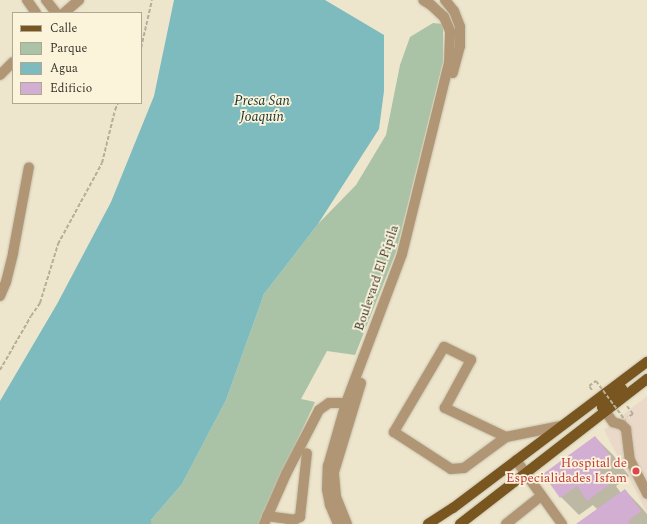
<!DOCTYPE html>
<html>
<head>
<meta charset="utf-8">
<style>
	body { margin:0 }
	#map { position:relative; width:647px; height:524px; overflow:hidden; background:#ede6cd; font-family:Spectral,serif }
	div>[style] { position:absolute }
	.medical>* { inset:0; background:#ead9c8 }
	.green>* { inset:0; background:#aac2a6 }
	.water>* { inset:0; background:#7dbbbf }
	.shadow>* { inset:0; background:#0003 }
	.building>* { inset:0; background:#d1aed2 }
	.path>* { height:2px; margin-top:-1px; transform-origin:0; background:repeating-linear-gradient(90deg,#b4ae9a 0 4px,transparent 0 6px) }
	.roads { filter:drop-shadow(0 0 1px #c9c2ad) drop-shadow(0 0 1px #c9c2ad) }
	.minor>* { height:10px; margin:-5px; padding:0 5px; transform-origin:5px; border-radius:5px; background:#b09675 }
	.major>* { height:10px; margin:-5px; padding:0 5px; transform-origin:5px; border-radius:5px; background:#79551f }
	.path-bridge>* { height:2px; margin-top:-1px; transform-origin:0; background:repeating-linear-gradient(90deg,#b4ae9a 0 4px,transparent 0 6px) }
	.dots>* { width:11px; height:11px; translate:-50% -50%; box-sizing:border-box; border:2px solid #fbf3da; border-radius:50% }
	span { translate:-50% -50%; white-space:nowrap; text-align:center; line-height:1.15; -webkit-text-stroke:3.5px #fbf3da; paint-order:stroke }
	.street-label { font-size:13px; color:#37342b }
	.health-label { font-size:13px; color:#be3a42 }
	.right { translate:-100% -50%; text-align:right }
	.water-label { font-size:14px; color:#143435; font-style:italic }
	.legend { position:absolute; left:12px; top:12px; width:130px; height:92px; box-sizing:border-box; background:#fbf3da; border:1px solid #ada794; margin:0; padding:5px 7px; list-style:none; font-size:12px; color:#37342b }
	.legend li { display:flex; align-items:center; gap:8px; height:20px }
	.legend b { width:20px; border:1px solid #ada794 }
</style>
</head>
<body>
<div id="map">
	<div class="medical">
		<i style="clip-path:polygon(647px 396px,647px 513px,604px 430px)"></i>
	</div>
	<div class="green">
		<i style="clip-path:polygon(433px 23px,443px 24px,443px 62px,396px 252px,355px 355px,327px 351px,301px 399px,315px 402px,259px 524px,151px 524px,151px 520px,182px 484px,226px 400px,264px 294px,318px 224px,356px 185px,386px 135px,400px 65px,410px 37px)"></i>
	</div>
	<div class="water">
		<i style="clip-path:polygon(174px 0,325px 0,384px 35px,384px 91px,379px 129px,318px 224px,264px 294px,226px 400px,182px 484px,151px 520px,151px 524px,0 524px,0 401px,57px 304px,111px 202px,154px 96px)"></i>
	</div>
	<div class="shadow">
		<i style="clip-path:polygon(595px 437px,613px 455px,629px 476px,616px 486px,621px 493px,625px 490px,642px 508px,647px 514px,647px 524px,578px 524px,598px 510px,593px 505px,579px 515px,561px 497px,544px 474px)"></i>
	</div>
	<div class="building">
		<i style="clip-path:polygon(595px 436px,612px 458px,598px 468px,610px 484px,587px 501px,577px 486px,560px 498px,543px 474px)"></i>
		<i style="clip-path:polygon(625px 489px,641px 511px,628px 521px,630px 524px,576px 524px)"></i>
	</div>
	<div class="path">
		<i style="left:141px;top:48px;width:49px;rotate:-77.1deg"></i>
		<i style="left:0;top:370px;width:62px;rotate:-60.1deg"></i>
		<i style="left:31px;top:316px;width:16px;rotate:-55deg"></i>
		<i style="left:40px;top:303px;width:62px;rotate:-73deg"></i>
		<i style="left:58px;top:244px;width:92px;rotate:-61.5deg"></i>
		<i style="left:102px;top:163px;width:55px;rotate:-76.2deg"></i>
		<i style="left:115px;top:110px;width:8px;rotate:-67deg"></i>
		<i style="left:592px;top:390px;width:5px;rotate:-127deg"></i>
		<i style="left:589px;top:386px;width:9px;rotate:-36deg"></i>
		<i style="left:627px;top:406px;width:10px;rotate:53deg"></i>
		<i style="left:633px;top:414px;width:6px;rotate:149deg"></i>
	</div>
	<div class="roads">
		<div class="minor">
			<i style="left:27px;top:0;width:16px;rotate:55deg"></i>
			<i style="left:46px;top:0;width:16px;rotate:52deg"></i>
			<i style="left:445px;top:0;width:14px;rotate:51deg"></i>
			<i style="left:454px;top:11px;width:17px;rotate:69deg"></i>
			<i style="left:460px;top:27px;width:19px;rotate:90deg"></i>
			<i style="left:460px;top:46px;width:28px;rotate:105deg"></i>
			<i style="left:64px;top:13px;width:20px;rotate:-41deg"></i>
			<i style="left:0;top:75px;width:18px;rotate:-45deg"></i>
			<i style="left:0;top:296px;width:15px;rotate:-67deg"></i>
			<i style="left:6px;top:282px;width:30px;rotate:-76deg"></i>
			<i style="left:13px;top:253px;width:87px;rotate:-79.5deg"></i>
			<i style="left:605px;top:411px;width:14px;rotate:54deg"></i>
			<i style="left:613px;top:422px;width:9px;rotate:18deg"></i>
			<i style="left:622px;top:425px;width:6px;rotate:45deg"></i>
			<i style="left:626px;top:429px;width:31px;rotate:83deg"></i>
			<i style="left:630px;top:460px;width:38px;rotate:63deg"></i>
			<i style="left:506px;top:437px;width:68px;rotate:-154.6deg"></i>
			<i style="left:445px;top:408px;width:55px;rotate:-61.6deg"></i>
			<i style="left:471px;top:360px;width:30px;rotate:-154deg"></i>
			<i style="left:444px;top:347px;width:99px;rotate:120.5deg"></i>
			<i style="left:394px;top:432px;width:68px;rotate:33deg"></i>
			<i style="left:451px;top:469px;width:13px;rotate:-4deg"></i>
			<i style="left:464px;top:468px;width:52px;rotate:-36.4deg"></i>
			<i style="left:506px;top:437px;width:56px;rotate:-11.3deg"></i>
			<i style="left:516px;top:460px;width:79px;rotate:54.3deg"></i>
			<i style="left:267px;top:516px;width:27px;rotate:8deg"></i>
			<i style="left:294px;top:520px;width:7px;rotate:-27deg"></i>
			<i style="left:300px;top:517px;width:64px;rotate:-83.8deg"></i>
			<i style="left:264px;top:524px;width:55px;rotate:-66.3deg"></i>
			<i style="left:286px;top:474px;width:72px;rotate:-62.7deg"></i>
			<i style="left:319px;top:410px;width:12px;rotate:-35deg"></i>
			<i style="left:329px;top:403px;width:17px"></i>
			<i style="left:338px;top:524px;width:21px;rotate:-113deg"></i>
			<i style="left:330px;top:505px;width:16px;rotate:-101deg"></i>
			<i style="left:327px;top:489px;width:23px;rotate:-88deg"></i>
			<i style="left:328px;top:466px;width:66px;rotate:-74.1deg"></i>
			<i style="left:346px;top:403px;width:159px;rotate:-69.4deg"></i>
			<i style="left:402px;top:254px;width:197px;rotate:-76.2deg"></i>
			<i style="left:449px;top:63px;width:32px;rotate:-88deg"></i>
			<i style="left:450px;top:31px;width:15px;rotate:-113deg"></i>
			<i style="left:444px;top:17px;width:18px;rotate:-137deg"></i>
			<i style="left:431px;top:5px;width:9px;rotate:-148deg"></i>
			<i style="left:347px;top:524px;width:29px;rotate:-112deg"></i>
			<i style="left:336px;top:497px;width:25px;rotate:-95deg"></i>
			<i style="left:334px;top:472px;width:93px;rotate:-73.1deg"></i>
			<i style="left:506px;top:524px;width:45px;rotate:-38.7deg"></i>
		</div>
		<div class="major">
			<i style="left:605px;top:411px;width:5px;rotate:-127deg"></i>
			<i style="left:602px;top:407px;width:4px;rotate:-63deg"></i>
			<i style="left:604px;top:403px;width:23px;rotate:-38deg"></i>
			<i style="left:428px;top:524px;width:30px;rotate:-33deg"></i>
			<i style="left:453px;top:508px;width:243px;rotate:-37deg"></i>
			<i style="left:460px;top:524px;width:237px;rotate:-37.8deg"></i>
		</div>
	</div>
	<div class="path-bridge">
		<i style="left:596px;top:381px;width:49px;rotate:53.4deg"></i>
	</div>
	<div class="dots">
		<i style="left:636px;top:471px;background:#e0444e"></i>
	</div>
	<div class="street-label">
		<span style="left:377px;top:278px;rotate:-71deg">Boulevard El Pípila</span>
	</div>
	<div class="health-label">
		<span class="right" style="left:627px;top:471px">Hospital de<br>Especialidades Isfam</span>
	</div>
	<div class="water-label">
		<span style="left:262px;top:109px">Presa San<br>Joaquín</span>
	</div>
	<ul class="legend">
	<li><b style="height:5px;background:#79551f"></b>Calle</li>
	<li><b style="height:11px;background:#aac2a6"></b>Parque</li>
	<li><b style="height:11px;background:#7dbbbf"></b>Agua</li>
	<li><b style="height:11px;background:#d1aed2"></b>Edificio</li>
	</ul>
</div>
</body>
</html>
